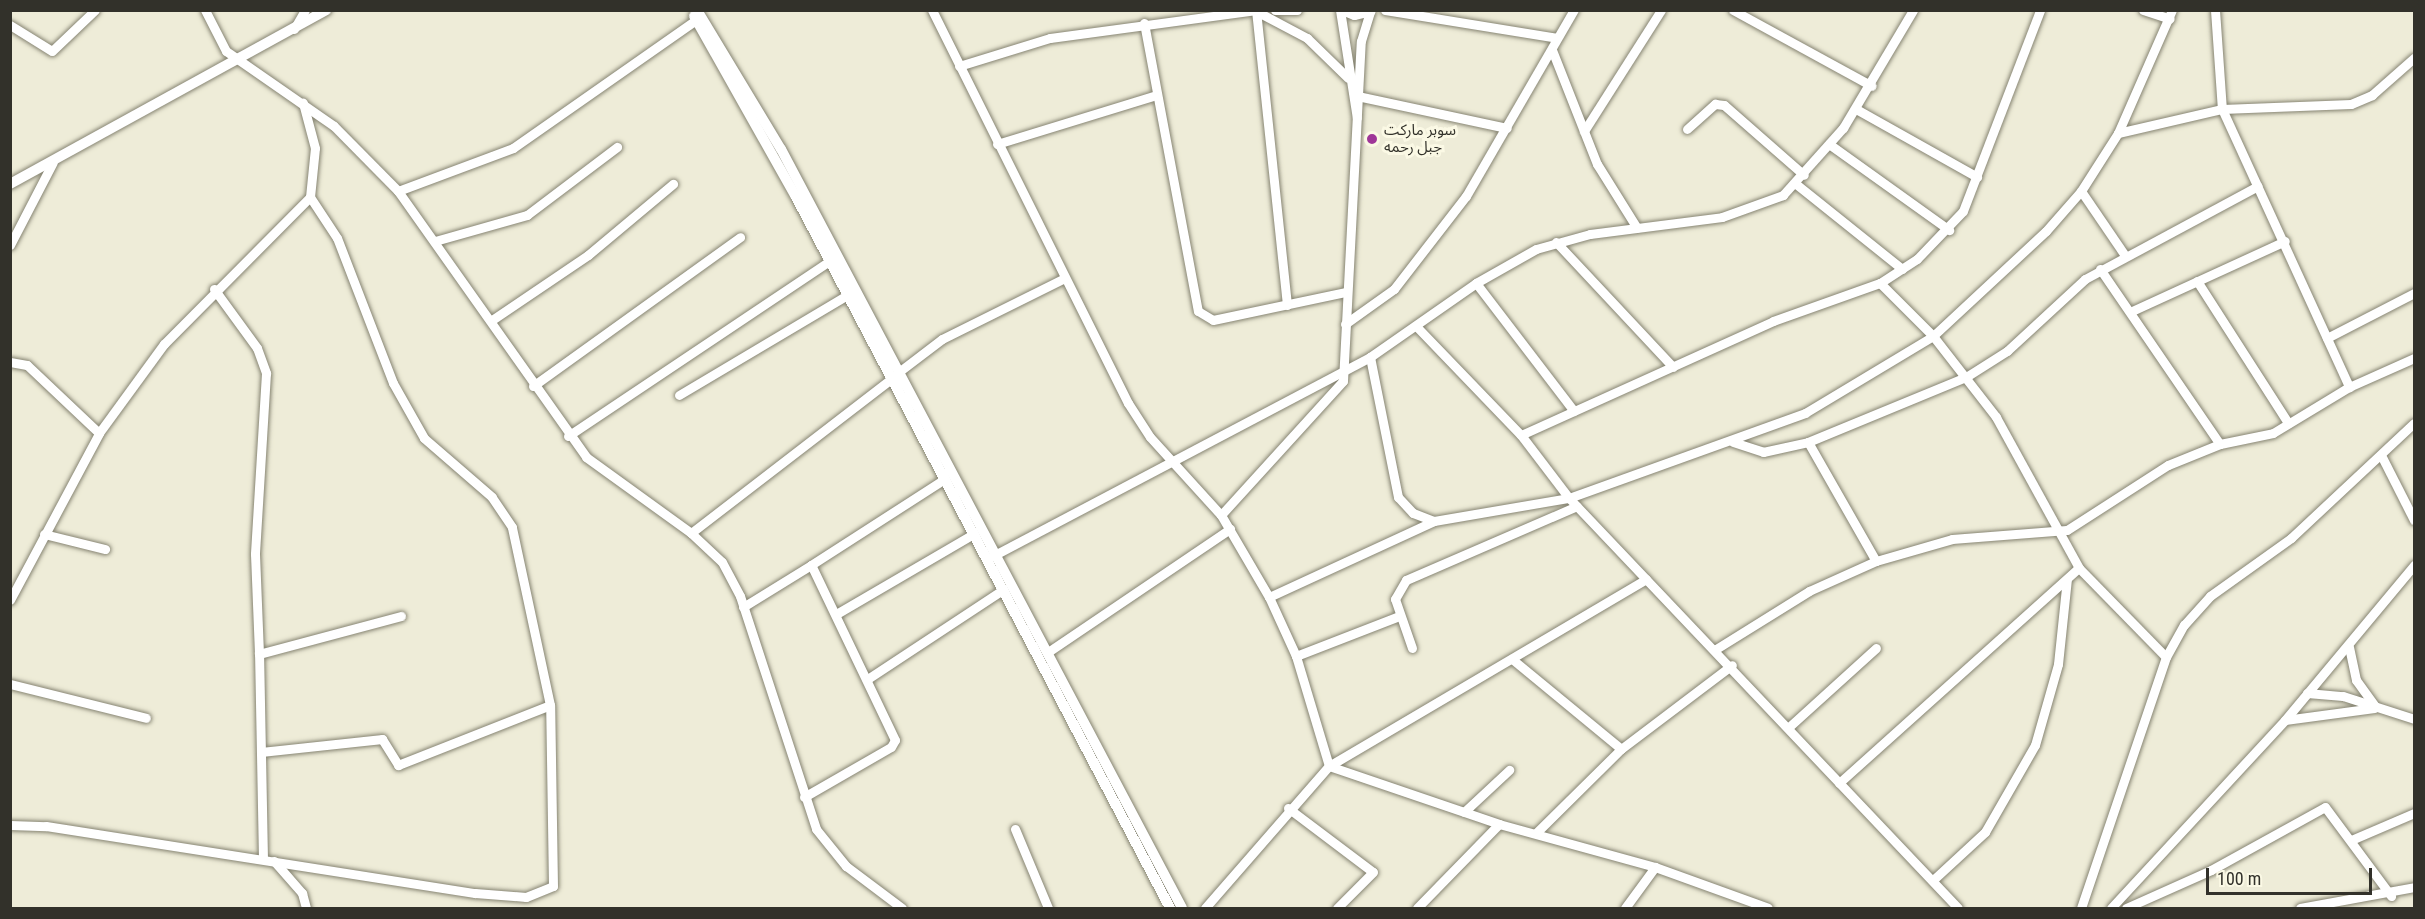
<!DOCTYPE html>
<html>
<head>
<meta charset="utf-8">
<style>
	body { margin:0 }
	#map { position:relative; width:2425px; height:919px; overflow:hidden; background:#eeecd8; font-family:"Roboto Condensed","Noto Sans Arabic",sans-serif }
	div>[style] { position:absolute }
	.roads { filter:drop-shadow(0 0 2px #868472) drop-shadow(0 0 2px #868472) }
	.minor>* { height:9px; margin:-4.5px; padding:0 4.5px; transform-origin:4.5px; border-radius:4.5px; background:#fff }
	.tertiary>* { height:10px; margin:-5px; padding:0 5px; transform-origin:5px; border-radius:5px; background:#fff }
	.dots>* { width:16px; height:16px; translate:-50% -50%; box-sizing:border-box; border:3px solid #fbf9e5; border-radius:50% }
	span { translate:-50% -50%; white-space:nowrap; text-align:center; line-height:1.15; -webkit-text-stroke:6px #fbf9e5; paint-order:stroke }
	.poi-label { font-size:15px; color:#32312a }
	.left { translate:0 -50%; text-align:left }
	.frame { position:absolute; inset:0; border:12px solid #32312a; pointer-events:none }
	.scale { position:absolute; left:2206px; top:868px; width:166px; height:27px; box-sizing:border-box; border:3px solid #32312a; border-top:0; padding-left:8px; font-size:18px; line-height:21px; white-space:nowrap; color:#32312a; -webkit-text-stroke:4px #fbf9e5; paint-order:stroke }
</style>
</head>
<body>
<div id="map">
	<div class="roads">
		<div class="minor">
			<i style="left:205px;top:10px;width:46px;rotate:62.9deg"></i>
			<i style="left:226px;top:51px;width:131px;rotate:34.8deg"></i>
			<i style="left:334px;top:126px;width:91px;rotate:45.4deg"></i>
			<i style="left:398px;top:191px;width:326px;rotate:54.7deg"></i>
			<i style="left:586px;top:457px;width:130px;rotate:35.9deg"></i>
			<i style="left:691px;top:533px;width:42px;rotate:43.1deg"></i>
			<i style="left:722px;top:562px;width:38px;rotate:62deg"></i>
			<i style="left:740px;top:596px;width:245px;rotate:71.9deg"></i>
			<i style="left:816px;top:829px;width:48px;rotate:51deg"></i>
			<i style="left:846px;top:866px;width:70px;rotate:36.9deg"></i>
			<i style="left:932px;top:10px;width:439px;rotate:63.5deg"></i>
			<i style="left:1128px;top:403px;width:40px;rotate:57.1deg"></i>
			<i style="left:1150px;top:437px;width:105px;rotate:47.7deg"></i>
			<i style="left:1221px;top:515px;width:95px;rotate:59.7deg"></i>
			<i style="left:1269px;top:597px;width:65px;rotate:65.4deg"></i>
			<i style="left:1296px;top:656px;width:115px;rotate:73.3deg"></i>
			<i style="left:1275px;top:10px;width:22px"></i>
			<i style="left:1340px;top:10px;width:109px;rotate:81.1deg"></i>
			<i style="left:1342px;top:10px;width:13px;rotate:23deg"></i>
			<i style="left:1354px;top:15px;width:17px;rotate:-13deg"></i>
			<i style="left:1385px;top:10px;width:174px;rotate:9.2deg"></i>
			<i style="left:1733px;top:10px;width:158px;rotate:28.7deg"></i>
			<i style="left:2143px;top:10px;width:28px;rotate:18deg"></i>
			<i style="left:2215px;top:10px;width:99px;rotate:86deg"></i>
			<i style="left:2222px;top:109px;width:306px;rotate:65.4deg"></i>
			<i style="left:1144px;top:23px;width:293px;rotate:79.4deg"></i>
			<i style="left:1198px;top:311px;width:17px;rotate:31deg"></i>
			<i style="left:1213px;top:320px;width:136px;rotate:-11.9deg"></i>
			<i style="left:10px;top:25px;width:49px;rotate:31.8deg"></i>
			<i style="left:52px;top:51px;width:59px;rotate:-43.6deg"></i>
			<i style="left:294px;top:29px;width:22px;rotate:-60deg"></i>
			<i style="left:1552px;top:50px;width:123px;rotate:68.5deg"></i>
			<i style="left:1597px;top:164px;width:75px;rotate:58deg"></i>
			<i style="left:959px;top:66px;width:95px;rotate:-17.1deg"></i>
			<i style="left:1050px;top:38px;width:210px;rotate:-7.7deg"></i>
			<i style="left:1362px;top:97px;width:148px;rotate:12.1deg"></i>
			<i style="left:1856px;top:109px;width:139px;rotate:29.3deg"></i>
			<i style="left:1687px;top:129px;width:38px;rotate:-42deg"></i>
			<i style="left:1715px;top:104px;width:9px;rotate:6deg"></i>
			<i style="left:1724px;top:105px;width:106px;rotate:41.2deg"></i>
			<i style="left:1584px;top:131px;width:143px;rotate:-57.5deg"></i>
			<i style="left:2118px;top:133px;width:107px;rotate:-13deg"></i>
			<i style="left:2222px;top:109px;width:129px;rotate:-2.2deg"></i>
			<i style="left:2351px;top:104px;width:23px;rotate:-23deg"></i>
			<i style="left:2372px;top:95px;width:56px;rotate:-41.4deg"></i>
			<i style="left:997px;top:144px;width:166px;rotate:-17.1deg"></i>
			<i style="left:1829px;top:144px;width:148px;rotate:35.6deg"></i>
			<i style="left:1796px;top:184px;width:136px;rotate:38.7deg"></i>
			<i style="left:398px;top:191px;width:123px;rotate:-20.5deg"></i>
			<i style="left:513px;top:148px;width:228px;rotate:-35deg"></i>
			<i style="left:2081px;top:191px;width:76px;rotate:55.7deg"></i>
			<i style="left:435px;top:241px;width:96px;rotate:-15.8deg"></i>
			<i style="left:527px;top:215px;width:113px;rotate:-37.1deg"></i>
			<i style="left:1556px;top:242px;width:171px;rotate:46.9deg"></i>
			<i style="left:10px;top:245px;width:93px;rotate:-62.6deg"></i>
			<i style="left:2100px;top:269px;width:212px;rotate:55.6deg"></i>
			<i style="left:2197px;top:281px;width:169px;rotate:57.3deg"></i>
			<i style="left:1476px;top:283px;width:161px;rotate:52.6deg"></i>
			<i style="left:1880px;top:283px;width:75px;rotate:45deg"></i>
			<i style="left:1933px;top:336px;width:103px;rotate:52.1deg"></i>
			<i style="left:1996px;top:417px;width:172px;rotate:61.2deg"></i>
			<i style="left:2079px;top:568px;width:124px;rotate:45.7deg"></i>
			<i style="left:214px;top:289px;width:73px;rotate:53.9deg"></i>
			<i style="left:257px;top:348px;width:27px;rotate:70deg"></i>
			<i style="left:266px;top:373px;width:181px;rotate:93.5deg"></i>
			<i style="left:255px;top:554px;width:100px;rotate:87.7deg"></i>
			<i style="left:1287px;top:305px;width:296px;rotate:-96deg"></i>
			<i style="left:1256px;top:11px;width:58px;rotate:27.9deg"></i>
			<i style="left:1307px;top:38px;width:57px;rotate:44.3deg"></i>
			<i style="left:2132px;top:311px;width:168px;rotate:-24.6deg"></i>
			<i style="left:492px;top:320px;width:116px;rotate:-34.1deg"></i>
			<i style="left:588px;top:255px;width:111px;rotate:-39.9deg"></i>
			<i style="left:1345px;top:324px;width:60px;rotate:-35.5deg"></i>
			<i style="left:1394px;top:289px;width:118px;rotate:-52.3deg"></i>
			<i style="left:1466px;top:196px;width:215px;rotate:-59.9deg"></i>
			<i style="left:1416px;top:326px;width:151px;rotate:46.1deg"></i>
			<i style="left:1521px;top:435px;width:79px;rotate:52.7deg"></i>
			<i style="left:1569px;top:498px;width:565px;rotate:46.51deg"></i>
			<i style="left:2327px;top:338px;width:98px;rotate:-27.3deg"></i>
			<i style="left:1370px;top:357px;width:143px;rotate:78.7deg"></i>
			<i style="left:1398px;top:497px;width:22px;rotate:47deg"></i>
			<i style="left:1413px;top:513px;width:22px;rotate:21deg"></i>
			<i style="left:1434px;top:521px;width:137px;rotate:-9.7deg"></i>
			<i style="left:1569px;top:498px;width:251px;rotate:-19.8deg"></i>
			<i style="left:1805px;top:413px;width:149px;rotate:-31deg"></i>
			<i style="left:1933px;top:336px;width:154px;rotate:-42.9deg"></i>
			<i style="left:2046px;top:231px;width:53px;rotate:-48.8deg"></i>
			<i style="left:2081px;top:191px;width:69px;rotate:-57.5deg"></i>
			<i style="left:2118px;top:133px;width:134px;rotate:-66.3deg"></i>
			<i style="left:10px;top:362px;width:17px;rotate:10deg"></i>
			<i style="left:27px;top:365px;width:99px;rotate:43.4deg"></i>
			<i style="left:900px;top:371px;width:53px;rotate:-37.3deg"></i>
			<i style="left:942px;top:339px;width:137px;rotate:-26.4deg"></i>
			<i style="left:533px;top:386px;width:255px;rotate:-35.7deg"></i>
			<i style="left:679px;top:395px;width:194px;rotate:-30.7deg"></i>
			<i style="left:1521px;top:435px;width:277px;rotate:-24.3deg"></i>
			<i style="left:1773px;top:321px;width:114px;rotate:-19.6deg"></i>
			<i style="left:1880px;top:283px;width:44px;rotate:-33deg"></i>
			<i style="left:1917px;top:259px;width:66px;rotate:-46.2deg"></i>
			<i style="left:1963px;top:211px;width:215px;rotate:-69deg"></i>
			<i style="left:568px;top:436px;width:313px;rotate:-33.8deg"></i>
			<i style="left:1733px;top:442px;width:32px;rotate:18deg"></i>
			<i style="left:1763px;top:452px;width:46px;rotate:-12.5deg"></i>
			<i style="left:1808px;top:442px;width:171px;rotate:-22.4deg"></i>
			<i style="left:1966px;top:377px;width:49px;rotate:-32.4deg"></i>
			<i style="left:2007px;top:351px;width:106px;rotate:-42.7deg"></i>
			<i style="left:2085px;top:279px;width:196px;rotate:-28.3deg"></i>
			<i style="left:1808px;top:442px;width:137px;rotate:60.3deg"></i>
			<i style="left:2381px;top:455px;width:73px;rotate:63.1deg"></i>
			<i style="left:1221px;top:515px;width:181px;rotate:-47.7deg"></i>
			<i style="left:1343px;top:381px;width:340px;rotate:-87deg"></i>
			<i style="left:1361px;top:41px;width:30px;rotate:-73deg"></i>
			<i style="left:691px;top:533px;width:251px;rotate:-37.6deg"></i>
			<i style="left:44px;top:534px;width:63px;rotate:13.8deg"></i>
			<i style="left:991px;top:557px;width:429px;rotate:-27.8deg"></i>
			<i style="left:1370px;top:357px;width:129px;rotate:-34.9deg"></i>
			<i style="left:1476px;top:283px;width:69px;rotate:-29.5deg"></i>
			<i style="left:1536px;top:249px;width:56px;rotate:-15.5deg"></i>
			<i style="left:1590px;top:234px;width:133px;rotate:-7.3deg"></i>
			<i style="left:1722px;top:217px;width:65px;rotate:-19.8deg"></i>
			<i style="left:1783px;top:195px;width:90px;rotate:-48.2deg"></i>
			<i style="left:1843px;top:128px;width:137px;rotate:-59.3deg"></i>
			<i style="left:1269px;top:597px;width:182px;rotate:-24.7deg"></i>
			<i style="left:10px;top:600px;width:189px;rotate:-61.9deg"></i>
			<i style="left:99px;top:433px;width:110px;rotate:-53.9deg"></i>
			<i style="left:164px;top:344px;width:207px;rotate:-45.2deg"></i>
			<i style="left:310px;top:197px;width:49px;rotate:-84.2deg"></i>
			<i style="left:315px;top:148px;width:47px;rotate:-104.9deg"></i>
			<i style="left:743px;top:607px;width:80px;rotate:-31.7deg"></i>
			<i style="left:838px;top:613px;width:153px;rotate:-30.3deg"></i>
			<i style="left:2349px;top:647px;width:34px;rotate:78deg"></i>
			<i style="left:2356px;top:680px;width:32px;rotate:54deg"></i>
			<i style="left:1412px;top:648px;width:52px;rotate:-109.1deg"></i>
			<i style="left:1395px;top:599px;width:22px;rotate:-60deg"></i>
			<i style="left:1406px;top:580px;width:186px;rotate:-23.4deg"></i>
			<i style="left:1716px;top:649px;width:110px;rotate:-31.9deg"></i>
			<i style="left:1809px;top:591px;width:73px;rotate:-24.1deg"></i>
			<i style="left:1876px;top:561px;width:79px;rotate:-16.1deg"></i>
			<i style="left:1952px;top:539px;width:115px;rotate:-4.5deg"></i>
			<i style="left:2067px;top:530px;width:120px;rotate:-32.8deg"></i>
			<i style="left:2168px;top:465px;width:56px;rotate:-22deg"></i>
			<i style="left:2220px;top:444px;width:54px;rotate:-11.7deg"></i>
			<i style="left:2273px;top:433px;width:89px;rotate:-31.2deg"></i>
			<i style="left:2349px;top:387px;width:71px;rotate:-24deg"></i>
			<i style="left:1048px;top:652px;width:220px;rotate:-34.1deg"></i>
			<i style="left:1296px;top:656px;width:110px;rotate:-21.2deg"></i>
			<i style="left:1512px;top:659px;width:141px;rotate:39.5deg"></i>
			<i style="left:869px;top:678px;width:158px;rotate:-33.4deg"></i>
			<i style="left:10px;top:684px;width:140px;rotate:14deg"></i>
			<i style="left:2307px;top:693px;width:36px;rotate:5deg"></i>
			<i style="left:2343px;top:696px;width:75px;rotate:17.9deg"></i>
			<i style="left:2285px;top:720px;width:90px;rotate:-7.7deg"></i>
			<i style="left:1790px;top:726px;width:116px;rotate:-42.2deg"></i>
			<i style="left:261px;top:752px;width:122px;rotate:-6.1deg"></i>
			<i style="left:382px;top:739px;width:31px;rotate:58deg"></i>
			<i style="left:398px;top:765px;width:163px;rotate:-21.5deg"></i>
			<i style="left:1329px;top:766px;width:180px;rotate:18.8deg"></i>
			<i style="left:1499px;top:824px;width:162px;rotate:15.4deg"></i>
			<i style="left:1655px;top:867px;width:120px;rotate:19.9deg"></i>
			<i style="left:1839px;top:783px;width:322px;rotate:-41.9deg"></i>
			<i style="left:804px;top:797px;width:100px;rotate:-29.9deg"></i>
			<i style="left:891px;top:747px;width:8px;rotate:-60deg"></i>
			<i style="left:895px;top:740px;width:194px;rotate:-115.6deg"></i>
			<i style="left:811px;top:565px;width:157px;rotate:-32.8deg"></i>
			<i style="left:1288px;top:808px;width:106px;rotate:37deg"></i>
			<i style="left:1373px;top:872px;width:51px;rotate:135deg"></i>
			<i style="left:1464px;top:812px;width:62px;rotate:-43deg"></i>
			<i style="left:10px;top:825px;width:36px;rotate:2deg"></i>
			<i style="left:46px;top:826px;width:434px;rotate:8.9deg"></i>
			<i style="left:475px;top:893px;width:51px;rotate:4.5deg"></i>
			<i style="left:526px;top:897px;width:29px;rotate:-22deg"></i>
			<i style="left:553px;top:886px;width:181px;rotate:-90.9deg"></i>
			<i style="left:550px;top:705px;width:182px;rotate:-102.1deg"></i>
			<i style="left:512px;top:527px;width:36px;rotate:-124deg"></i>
			<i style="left:492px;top:497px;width:90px;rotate:-139.1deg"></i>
			<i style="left:424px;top:438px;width:63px;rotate:-119.4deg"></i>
			<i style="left:393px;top:383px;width:155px;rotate:-111.1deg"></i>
			<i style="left:337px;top:238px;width:49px;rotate:-123.4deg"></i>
			<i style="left:1015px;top:829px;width:86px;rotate:67.3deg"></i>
			<i style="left:1536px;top:833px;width:120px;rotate:-44.7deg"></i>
			<i style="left:1621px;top:749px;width:139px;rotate:-37.1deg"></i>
			<i style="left:2351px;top:840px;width:69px;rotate:-23.2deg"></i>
			<i style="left:263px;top:859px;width:205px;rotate:-91.1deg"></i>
			<i style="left:259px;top:654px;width:147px;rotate:-15deg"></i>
			<i style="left:274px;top:861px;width:43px;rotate:48.8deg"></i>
			<i style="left:302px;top:893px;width:16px;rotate:75deg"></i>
			<i style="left:1933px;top:880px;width:71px;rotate:-42.7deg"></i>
			<i style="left:1985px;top:832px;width:100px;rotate:-60.1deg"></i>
			<i style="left:2035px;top:745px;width:84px;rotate:-74.1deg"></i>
			<i style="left:2058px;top:664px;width:85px;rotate:-84deg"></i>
			<i style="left:1205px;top:908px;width:189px;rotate:-48.9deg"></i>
			<i style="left:1329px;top:766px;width:368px;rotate:-30.5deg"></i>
			<i style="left:1417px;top:908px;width:117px;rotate:-45.7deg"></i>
			<i style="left:1625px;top:908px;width:51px;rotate:-53.8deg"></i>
			<i style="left:2081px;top:908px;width:265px;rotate:-71.3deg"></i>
			<i style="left:2166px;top:657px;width:37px;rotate:-61deg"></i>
			<i style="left:2184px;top:625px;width:39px;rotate:-48deg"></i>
			<i style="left:2210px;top:596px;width:100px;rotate:-35.6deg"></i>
			<i style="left:2291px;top:538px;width:168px;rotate:-43.1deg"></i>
			<i style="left:2111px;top:908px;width:256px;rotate:-47.2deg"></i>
			<i style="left:2285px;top:720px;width:202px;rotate:-50.2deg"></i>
			<i style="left:2126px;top:908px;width:93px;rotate:-24.1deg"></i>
			<i style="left:2211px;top:870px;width:130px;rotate:-28.9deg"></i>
			<i style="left:2325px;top:807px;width:111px;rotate:53.4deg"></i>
			<i style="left:2300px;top:908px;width:116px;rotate:-10.4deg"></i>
		</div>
		<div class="tertiary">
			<i style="left:697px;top:10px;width:162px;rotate:58.9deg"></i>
			<i style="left:781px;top:149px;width:858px;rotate:62.15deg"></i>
			<i style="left:1256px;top:11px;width:1px;rotate:-90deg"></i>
			<i style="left:694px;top:16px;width:206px;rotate:60.6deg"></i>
			<i style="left:795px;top:195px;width:806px;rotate:62.26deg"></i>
			<i style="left:10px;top:184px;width:361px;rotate:-28.8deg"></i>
		</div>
	</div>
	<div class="dots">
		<i style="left:1372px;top:139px;background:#9f3698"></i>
	</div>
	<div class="poi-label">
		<span class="left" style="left:1384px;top:139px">سوبر ماركت<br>جبل رحمه</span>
	</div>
	<div class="frame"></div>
	<div class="scale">100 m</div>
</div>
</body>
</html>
